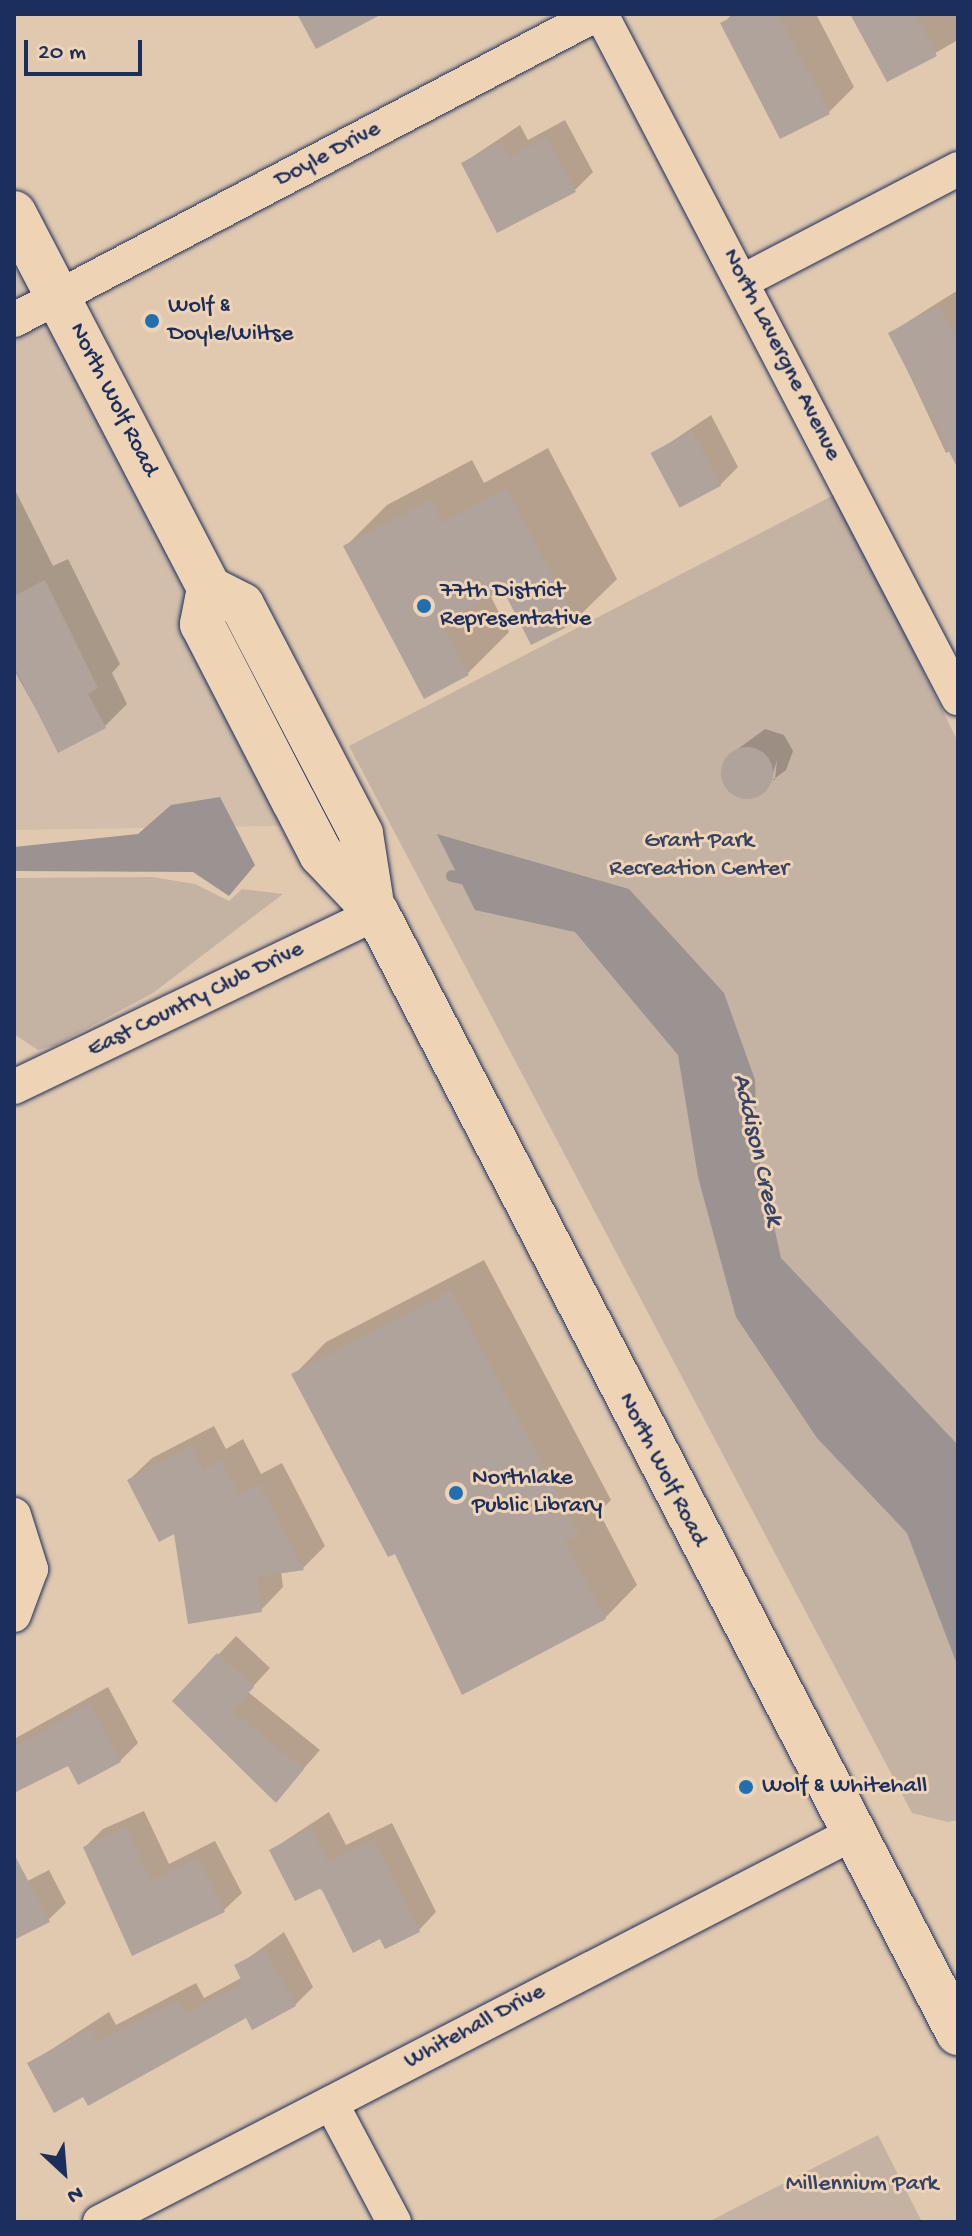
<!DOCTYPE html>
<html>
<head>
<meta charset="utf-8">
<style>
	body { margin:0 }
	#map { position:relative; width:972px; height:2236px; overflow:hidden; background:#e1c9b0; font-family:"Gochi Hand",sans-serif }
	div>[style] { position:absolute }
	.built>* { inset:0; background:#d2beaa }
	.green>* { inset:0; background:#c4b2a3 }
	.water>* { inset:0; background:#9b9292 }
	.shadow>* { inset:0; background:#0003 }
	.stream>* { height:12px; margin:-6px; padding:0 6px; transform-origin:6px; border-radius:6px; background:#9b9292 }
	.building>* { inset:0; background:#b0a39c; transform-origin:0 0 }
	.round { border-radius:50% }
	.roads { filter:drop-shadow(0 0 2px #1b2f5e) drop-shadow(0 0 2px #1b2f5e) }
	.street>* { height:34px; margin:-17px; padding:0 17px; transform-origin:17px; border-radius:17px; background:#eed3b5 }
	.secondary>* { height:44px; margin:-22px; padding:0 22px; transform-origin:22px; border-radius:22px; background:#eed3b5 }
	.dots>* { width:22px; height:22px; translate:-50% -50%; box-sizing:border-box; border:4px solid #eed3b5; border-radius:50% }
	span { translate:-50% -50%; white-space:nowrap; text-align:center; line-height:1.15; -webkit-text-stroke:6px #eed3b5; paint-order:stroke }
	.street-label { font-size:24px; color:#1b2f5e }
	.poi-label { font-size:24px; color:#1b2f5e }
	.left { translate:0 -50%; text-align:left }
	.park-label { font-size:24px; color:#344368 }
	.water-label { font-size:26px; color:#354368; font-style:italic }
	.frame { position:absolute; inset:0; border:16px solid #1b2f5e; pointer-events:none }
	.north { position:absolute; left:24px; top:2132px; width:80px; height:80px; -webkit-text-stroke:6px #eed3b5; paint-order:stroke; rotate:154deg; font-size:22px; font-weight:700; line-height:32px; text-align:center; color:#1b2f5e }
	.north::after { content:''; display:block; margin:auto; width:28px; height:36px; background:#1b2f5e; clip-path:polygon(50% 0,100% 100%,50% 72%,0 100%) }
	.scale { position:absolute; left:24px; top:40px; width:118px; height:36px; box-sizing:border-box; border:4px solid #1b2f5e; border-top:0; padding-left:10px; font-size:24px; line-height:28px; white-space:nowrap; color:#1b2f5e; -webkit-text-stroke:6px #eed3b5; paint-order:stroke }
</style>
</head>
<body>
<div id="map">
	<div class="built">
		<i style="clip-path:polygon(14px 213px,59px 296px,331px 825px,14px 830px)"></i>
	</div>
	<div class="green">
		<i style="clip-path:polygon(836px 494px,958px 742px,958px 1820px,948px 1822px,912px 1813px,349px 746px)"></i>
		<i style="clip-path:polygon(152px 877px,195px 884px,229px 901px,242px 889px,283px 894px,153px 993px,54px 1046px,38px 1050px,14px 1034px,14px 878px)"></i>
		<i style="clip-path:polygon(878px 2135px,922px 2222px,708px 2222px)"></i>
	</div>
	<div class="water">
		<i style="clip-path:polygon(220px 797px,255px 865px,229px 896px,193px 872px,14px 871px,14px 847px,138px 834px,171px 805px)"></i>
		<i style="clip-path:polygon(437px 834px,629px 889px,724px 993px,755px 1080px,757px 1150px,781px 1258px,958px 1445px,958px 1667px,907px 1533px,817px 1438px,736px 1317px,698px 1177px,678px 1055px,575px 932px,475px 910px)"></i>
	</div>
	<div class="shadow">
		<i style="clip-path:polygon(732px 14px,816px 14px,854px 87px,829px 112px,723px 24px)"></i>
		<i style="clip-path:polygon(857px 14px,958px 14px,958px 40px,888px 80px)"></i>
		<i style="clip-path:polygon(565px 120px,593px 172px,575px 190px,463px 163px,520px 125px,528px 140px)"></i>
		<i style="clip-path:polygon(958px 290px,958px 447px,946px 453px,890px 333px)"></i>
		<i style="clip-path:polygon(711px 415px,738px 467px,720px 485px,653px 454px)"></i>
		<i style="clip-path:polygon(548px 448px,617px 579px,575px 620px,504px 588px,490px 595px,509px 632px,468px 673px,346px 546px,387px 505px,472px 460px,484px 483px)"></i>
		<i style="clip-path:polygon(14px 488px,53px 566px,68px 559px,120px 664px,112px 673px,127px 704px,104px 727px,59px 750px,14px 670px)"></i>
		<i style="clip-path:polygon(evenodd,765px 729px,784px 735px,793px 751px,786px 770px,750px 797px,731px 793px,721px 775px,727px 757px,765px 729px,777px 760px,775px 780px,771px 780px,777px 760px)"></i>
		<i style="clip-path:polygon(484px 1260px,611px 1500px,599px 1512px,637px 1585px,605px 1618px,396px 1551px,294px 1375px,326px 1342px)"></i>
		<i style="clip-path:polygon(214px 1426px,226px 1449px,243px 1439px,261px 1474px,282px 1463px,325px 1546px,303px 1568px,281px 1571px,283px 1587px,261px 1610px,129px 1480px,152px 1458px)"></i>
		<i style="clip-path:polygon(236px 1636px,270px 1668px,248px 1692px,320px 1750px,276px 1800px,175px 1701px)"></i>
		<i style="clip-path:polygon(108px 1687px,138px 1743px,120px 1761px,69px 1763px,14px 1791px,14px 1739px)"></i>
		<i style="clip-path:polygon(144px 1811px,169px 1864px,215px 1841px,242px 1893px,224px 1910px,133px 1954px,85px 1847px,103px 1829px)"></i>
		<i style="clip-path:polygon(329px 1812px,346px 1845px,392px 1823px,436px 1912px,419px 1930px,381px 1937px,271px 1850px)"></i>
		<i style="clip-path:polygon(49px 1870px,66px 1903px,48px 1920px,14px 1934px,14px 1888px)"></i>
		<i style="clip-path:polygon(284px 1932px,313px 1987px,295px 2005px,247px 2015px,84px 2094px,29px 2064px,109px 2012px,116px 2025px,196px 1983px,204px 1998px,243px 1977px,237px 1966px)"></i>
	</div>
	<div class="stream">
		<i style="left:452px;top:876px;width:22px;rotate:13deg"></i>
	</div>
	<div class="building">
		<i style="clip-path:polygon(297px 14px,382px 14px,316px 49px)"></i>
		<i style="clip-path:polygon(738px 14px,778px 14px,830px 114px,780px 139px,720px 23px)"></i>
		<i style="clip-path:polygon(850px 14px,915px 14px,937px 56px,887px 82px)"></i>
		<i style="clip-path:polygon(547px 137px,576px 192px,497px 233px,461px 163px,501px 142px,509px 157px)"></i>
		<i style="clip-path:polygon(939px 306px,958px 344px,958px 469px,888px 333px)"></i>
		<i style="left:692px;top:431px;width:62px;height:47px;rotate:62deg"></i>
		<i style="clip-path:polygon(506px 488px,577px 622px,531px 645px,503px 590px,441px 623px,469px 675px,424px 699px,343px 546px,430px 500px,443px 523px)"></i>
		<i style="clip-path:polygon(45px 580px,98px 688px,88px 694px,106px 728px,58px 753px,14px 666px,14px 596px)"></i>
		<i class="round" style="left:721px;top:747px;width:52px;height:52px"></i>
		<i style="clip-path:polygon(451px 1291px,579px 1534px,565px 1541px,606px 1619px,462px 1695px,395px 1554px,388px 1557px,291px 1374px)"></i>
		<i style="clip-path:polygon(191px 1446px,203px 1470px,221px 1460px,239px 1495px,259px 1484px,304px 1570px,257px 1577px,262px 1612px,188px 1624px,174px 1534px,159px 1542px,127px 1480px)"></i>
		<i style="clip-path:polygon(217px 1653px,254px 1687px,232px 1711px,304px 1769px,276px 1803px,172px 1701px)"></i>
		<i style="clip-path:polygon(90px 1703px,121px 1762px,78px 1785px,68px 1766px,14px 1793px,14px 1748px)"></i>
		<i style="clip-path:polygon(126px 1827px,151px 1881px,197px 1857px,225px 1912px,132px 1956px,83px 1847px)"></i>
		<i style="clip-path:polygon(311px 1828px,328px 1862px,373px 1839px,420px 1932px,385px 1949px,380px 1939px,353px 1953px,321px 1888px,295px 1901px,269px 1850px)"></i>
		<i style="clip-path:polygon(14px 1854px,50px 1922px,14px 1940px)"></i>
		<i style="clip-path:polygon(265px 1949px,296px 2006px,252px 2030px,246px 2018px,88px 2106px,83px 2097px,54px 2113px,27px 2063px,91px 2028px,98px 2042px,178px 2000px,186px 2014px,243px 1983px,234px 1965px)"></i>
	</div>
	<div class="roads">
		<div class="street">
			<i style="left:601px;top:14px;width:772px;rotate:62.44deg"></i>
			<i style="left:743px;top:281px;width:242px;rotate:-27.5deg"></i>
			<i style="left:14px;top:320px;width:658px;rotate:-27.69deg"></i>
			<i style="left:14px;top:1087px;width:403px;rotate:-25.6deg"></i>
			<i style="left:14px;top:1515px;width:57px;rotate:72.5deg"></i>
			<i style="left:31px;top:1569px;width:49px;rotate:110.3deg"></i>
			<i style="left:331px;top:2103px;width:135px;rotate:62.1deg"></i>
			<i style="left:100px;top:2222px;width:846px;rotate:-27.29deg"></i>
		</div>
		<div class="secondary">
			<i style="left:14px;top:213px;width:423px;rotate:62.5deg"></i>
			<i style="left:209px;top:588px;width:37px;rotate:27deg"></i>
			<i style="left:242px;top:605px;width:258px;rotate:62.5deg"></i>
			<i style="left:361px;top:834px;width:71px;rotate:81.1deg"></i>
			<i style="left:209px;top:588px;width:37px;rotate:101deg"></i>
			<i style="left:202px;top:624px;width:200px;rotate:62.7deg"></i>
			<i style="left:294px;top:802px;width:59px;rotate:62.6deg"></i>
			<i style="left:321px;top:854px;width:81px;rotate:46.5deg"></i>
			<i style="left:377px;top:913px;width:1262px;rotate:62.58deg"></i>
		</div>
	</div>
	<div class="dots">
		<i style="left:152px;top:321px;background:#1f6fb2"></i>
		<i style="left:424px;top:606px;background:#1f6fb2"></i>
		<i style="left:456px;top:1493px;background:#1f6fb2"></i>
		<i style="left:746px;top:1787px;background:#1f6fb2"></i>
	</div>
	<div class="street-label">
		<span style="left:328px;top:155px;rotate:-28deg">Doyle Drive</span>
		<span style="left:781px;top:355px;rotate:63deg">North Lavergne Avenue</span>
		<span style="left:113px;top:400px;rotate:63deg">North Wolf Road</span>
		<span style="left:196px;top:1000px;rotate:-26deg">East Country Club Drive</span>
		<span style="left:662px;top:1470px;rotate:63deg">North Wolf Road</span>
		<span style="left:475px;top:2027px;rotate:-28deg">Whitehall Drive</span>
	</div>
	<div class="poi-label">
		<span class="left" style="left:168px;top:321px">Wolf &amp;<br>Doyle/Wiltse</span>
		<span class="left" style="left:440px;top:606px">77th District<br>Representative</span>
		<span class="left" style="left:472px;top:1493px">Northlake<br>Public Library</span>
		<span class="left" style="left:762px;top:1787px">Wolf &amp; Whitehall</span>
	</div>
	<div class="park-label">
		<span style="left:699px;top:856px">Grant Park<br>Recreation Center</span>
		<span style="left:862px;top:2185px">Millennium Park</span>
	</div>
	<div class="water-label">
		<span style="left:756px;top:1150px;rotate:77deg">Addison Creek</span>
	</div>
	<div class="frame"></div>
	<div class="north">N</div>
	<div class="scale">20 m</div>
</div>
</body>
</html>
